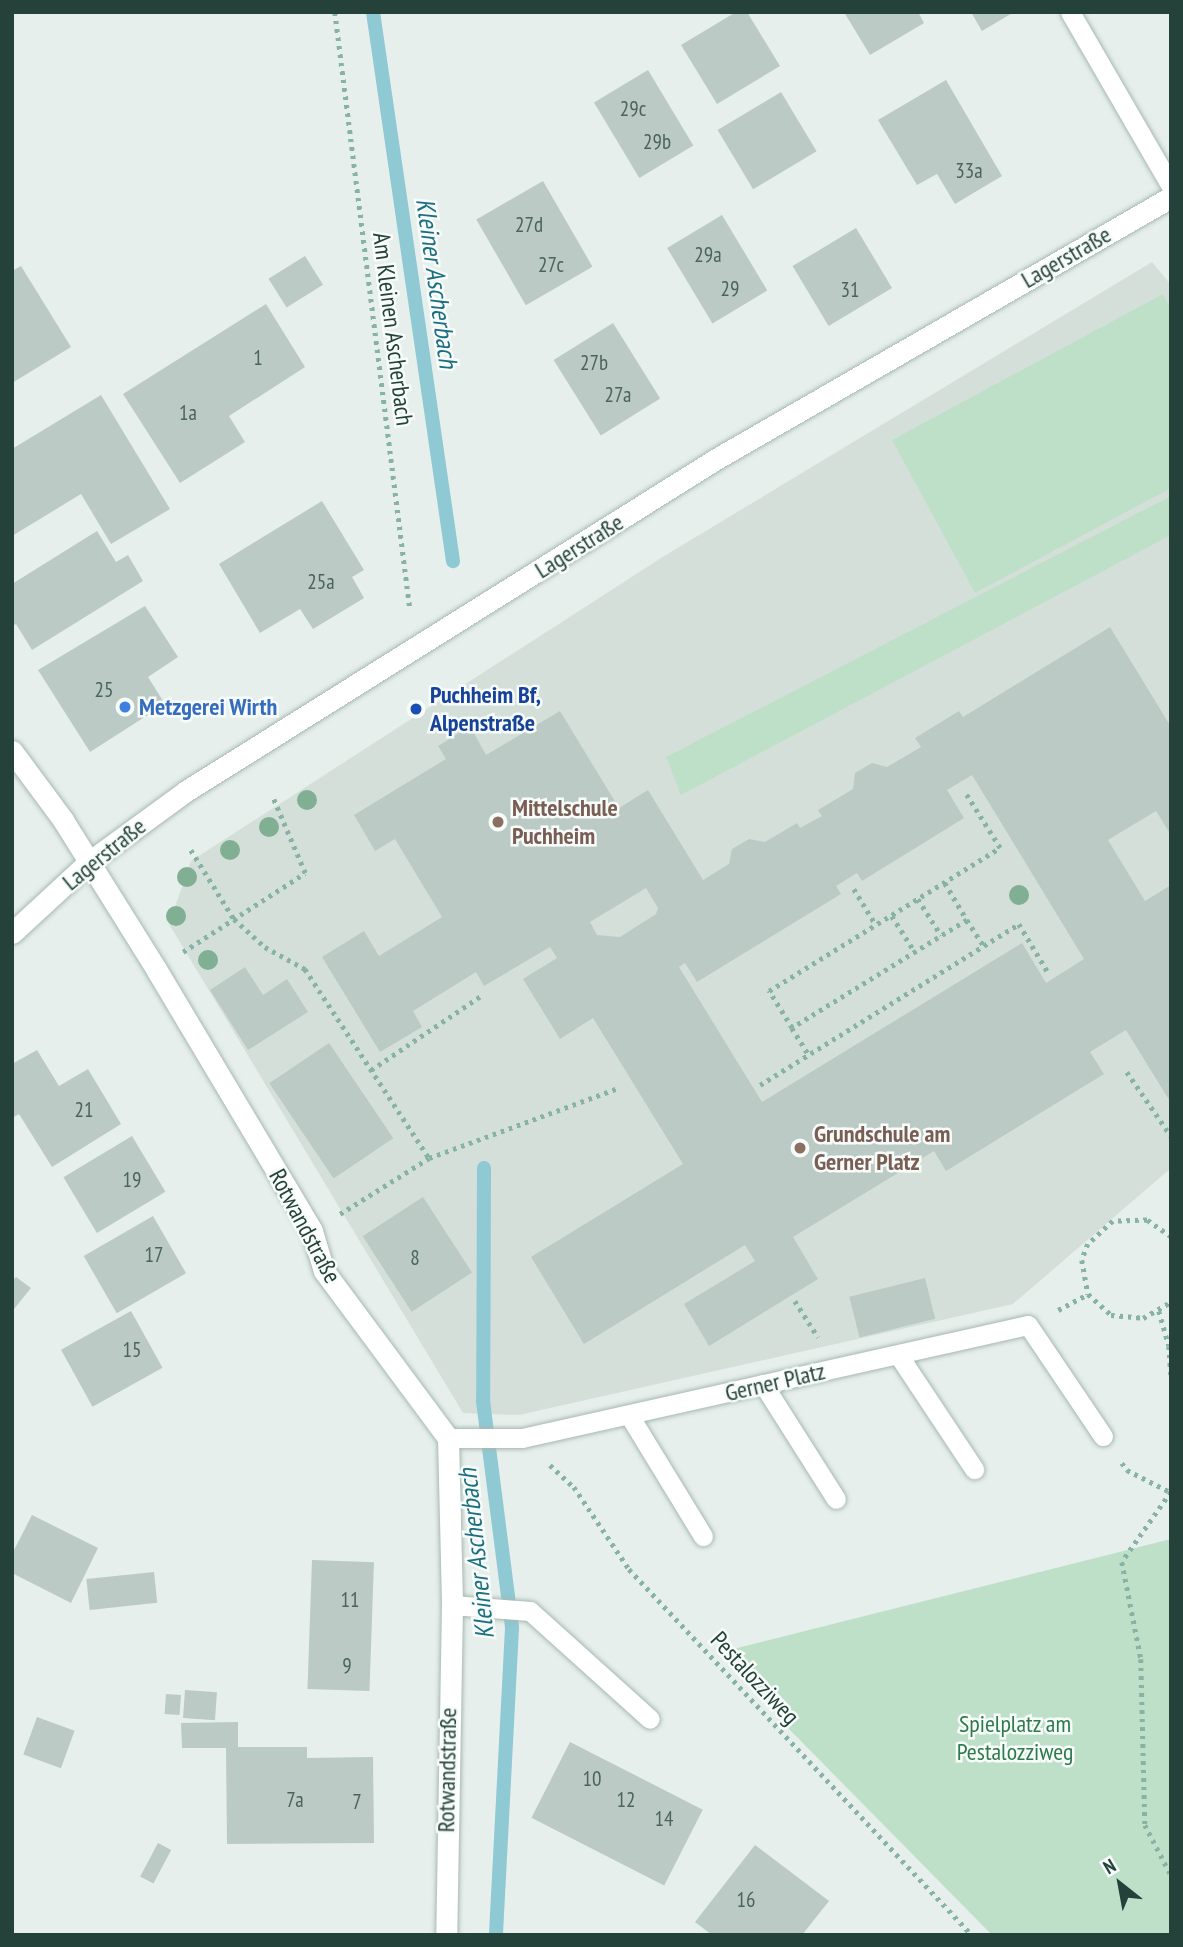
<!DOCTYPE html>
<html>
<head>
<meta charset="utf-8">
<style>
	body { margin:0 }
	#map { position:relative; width:1183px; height:1947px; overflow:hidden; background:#e6efeb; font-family:"PT Sans Narrow",sans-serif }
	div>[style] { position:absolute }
	.built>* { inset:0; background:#d4dfda }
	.green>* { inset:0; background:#bfe0c8 }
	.stream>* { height:14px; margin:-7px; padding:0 7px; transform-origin:7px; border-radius:7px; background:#8ec9d4 }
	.building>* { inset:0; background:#bbcac4; transform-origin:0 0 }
	.path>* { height:4.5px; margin-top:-2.25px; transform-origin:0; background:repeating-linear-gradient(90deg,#86b3a5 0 3.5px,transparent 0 8.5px) }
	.roads { filter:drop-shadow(0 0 2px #a8b8b2) drop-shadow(0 0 2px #a8b8b2) }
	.lane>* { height:19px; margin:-9.5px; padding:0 9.5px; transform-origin:9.5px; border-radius:9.5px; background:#fff }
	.street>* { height:21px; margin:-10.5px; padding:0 10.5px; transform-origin:10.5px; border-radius:10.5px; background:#fff }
	.secondary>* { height:21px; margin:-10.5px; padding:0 10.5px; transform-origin:10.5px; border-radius:10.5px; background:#fff }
	.trees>* { width:20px; height:20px; margin:-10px; border-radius:50%; background:#80af93 }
	.dots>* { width:19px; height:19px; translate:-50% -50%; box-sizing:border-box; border:4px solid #f7fbf9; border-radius:50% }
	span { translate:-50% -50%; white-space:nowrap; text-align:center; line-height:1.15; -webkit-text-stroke:5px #f7fbf9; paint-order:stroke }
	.number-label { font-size:21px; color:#4a645c }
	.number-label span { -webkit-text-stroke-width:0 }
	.street-label { font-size:24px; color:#24423a }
	.transit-label { font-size:24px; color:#164399; font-weight:700 }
	.left { translate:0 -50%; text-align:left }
	.shop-label { font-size:24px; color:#366cbe; font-weight:700 }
	.education-label { font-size:24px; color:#785e54; font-weight:700 }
	.park-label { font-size:24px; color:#2d7a4b }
	.water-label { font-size:26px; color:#1c6f80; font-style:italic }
	.frame { position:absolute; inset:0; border:14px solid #24423a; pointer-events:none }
	.north { position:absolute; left:1085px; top:1849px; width:70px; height:70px; -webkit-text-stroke:5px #f7fbf9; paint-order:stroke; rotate:329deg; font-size:19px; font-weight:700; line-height:28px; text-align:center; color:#24423a }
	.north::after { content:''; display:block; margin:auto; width:24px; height:32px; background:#24423a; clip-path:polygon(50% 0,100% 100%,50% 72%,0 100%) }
</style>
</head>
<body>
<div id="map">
	<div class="built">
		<i style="clip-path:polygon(1152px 262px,1171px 285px,1171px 1168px,1013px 1304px,519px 1415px,463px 1413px,169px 924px,191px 861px,661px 558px)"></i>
	</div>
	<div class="green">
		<i style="clip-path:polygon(1163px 294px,1171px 309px,1171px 488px,975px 593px,892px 440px)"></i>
		<i style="clip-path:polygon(1171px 496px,1171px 535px,681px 795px,666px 757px)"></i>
		<i style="clip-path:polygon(1171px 1539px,1171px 1935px,992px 1935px,787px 1727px,721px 1652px)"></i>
	</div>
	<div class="stream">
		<i style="left:373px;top:12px;width:555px;rotate:81.71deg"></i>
		<i style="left:484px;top:1168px;width:233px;rotate:90.2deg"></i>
		<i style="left:483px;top:1401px;width:229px;rotate:82.7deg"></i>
		<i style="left:512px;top:1628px;width:307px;rotate:93deg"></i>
	</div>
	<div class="building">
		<i style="clip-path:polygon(736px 12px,747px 12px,780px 66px,717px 104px,681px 45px)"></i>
		<i style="clip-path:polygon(844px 12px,918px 12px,924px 23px,870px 55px)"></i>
		<i style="clip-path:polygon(971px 12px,1014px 12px,982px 31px)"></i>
		<i style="left:648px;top:70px;width:88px;height:63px;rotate:59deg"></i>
		<i style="clip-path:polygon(946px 80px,1002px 176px,955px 204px,937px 174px,917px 185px,878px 120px)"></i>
		<i style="left:781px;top:92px;width:69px;height:74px;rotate:59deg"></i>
		<i style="left:543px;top:181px;width:99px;height:77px;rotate:60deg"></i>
		<i style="left:722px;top:215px;width:88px;height:64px;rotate:59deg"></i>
		<i style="left:856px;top:228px;width:70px;height:74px;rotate:59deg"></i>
		<i style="left:305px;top:256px;width:34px;height:43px;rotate:58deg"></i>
		<i style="clip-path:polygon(21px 266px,71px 347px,12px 383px,12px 271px)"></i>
		<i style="clip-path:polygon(266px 304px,305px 367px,229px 416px,245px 442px,180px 483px,123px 394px)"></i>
		<i style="left:613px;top:323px;width:89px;height:70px;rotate:58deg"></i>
		<i style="clip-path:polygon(101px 395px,170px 509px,111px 544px,81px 494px,12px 536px,12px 449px)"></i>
		<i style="clip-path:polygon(322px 501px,364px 570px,352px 577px,364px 598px,313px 629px,300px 609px,260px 633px,219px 564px)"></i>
		<i style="clip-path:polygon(97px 531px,116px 562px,128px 555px,143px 581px,32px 650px,16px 624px,12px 626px,12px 584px)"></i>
		<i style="clip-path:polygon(145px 606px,178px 657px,148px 677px,165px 704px,90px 752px,38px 670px)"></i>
		<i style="clip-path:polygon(evenodd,1110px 627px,1171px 727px,1171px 835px,1156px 811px,1108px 840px,1145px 901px,1171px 885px,1171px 1103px,1126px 1030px,1090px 1052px,1104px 1074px,946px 1171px,934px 1151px,793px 1237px,818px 1279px,709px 1346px,684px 1304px,755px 1261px,745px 1245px,584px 1344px,531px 1257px,683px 1164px,593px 1018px,560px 1039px,523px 979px,557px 958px,550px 947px,484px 986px,476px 972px,413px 1011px,422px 1027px,380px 1052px,322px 957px,364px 931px,379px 956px,442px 917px,395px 839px,375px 851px,354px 815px,446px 759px,438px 746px,470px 726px,486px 755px,560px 711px,619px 808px,648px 790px,703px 880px,729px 864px,732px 849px,749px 839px,765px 842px,797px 823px,800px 828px,822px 816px,818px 810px,853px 789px,855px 773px,872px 763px,887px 767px,921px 747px,915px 738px,959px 711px,963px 717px,1110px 627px,972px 775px,1084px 959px,1046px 983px,1022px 943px,762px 1102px,679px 967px,685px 963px,697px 982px,841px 894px,836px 886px,857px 873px,862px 881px,964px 818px,947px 790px,972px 775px,1110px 627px,646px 888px,658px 908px,656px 914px,620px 937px,597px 935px,590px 922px,646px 888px)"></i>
		<i style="clip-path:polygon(245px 967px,263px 995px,287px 979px,308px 1012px,248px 1050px,210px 990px)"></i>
		<i style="left:329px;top:1043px;width:115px;height:72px;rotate:56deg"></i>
		<i style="clip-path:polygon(37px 1050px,59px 1086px,88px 1069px,121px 1124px,52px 1167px,19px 1114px,12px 1118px,12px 1064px)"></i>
		<i style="left:132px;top:1136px;width:65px;height:80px;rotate:59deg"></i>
		<i style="left:423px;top:1197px;width:90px;height:72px;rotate:57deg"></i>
		<i style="left:153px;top:1216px;width:66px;height:80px;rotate:60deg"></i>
		<i style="clip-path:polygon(16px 1277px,31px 1288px,14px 1309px,12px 1281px)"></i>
		<i style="left:925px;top:1278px;width:42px;height:78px;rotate:76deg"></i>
		<i style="left:131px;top:1311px;width:65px;height:80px;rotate:61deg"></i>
		<i style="clip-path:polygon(32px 1515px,98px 1548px,71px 1603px,12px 1573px,12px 1554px)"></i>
		<i style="left:312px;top:1560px;width:62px;height:129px;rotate:2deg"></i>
		<i style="left:154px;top:1572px;width:31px;height:68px;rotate:84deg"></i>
		<i style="left:185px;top:1690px;width:32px;height:28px;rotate:4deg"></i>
		<i style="left:166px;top:1694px;width:15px;height:20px;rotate:4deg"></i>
		<i style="left:37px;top:1717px;width:40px;height:40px;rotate:20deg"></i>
		<i style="clip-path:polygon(238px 1722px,238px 1747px,307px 1747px,307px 1758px,373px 1757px,374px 1843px,227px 1844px,226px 1748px,182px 1748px,181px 1723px)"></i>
		<i style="left:570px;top:1742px;width:149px;height:85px;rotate:27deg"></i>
		<i style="left:158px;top:1843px;width:15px;height:38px;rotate:28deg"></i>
		<i style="clip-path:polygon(755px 1845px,829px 1901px,802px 1935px,712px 1935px,695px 1922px)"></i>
	</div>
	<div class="path">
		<i style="left:335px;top:12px;width:602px;rotate:82.84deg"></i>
		<i style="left:191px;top:850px;width:81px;rotate:58.1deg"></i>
		<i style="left:234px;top:919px;width:42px;rotate:42.1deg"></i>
		<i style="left:265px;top:947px;width:46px;rotate:28.8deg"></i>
		<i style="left:305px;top:969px;width:226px;rotate:56.7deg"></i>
		<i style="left:945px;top:883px;width:43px;rotate:59.3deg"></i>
		<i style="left:967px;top:920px;width:206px;rotate:148.3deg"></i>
		<i style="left:792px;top:1028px;width:44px;rotate:-121.9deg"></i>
		<i style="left:769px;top:991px;width:272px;rotate:-31.8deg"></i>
		<i style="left:1000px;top:848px;width:64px;rotate:-122.2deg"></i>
		<i style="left:854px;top:889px;width:42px;rotate:58.6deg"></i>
		<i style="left:918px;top:899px;width:43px;rotate:57.4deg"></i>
		<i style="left:892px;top:916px;width:43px;rotate:57.4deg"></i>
		<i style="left:967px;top:920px;width:31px;rotate:57deg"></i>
		<i style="left:183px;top:952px;width:145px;rotate:-32.9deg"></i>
		<i style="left:305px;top:873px;width:82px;rotate:-113.1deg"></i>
		<i style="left:792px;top:1028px;width:31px;rotate:58deg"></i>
		<i style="left:371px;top:1070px;width:134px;rotate:-34deg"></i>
		<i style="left:1127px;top:1072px;width:78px;rotate:55.5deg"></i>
		<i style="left:760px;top:1085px;width:305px;rotate:-31.9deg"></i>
		<i style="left:1019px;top:924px;width:58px;rotate:59deg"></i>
		<i style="left:340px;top:1214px;width:105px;rotate:-32.2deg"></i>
		<i style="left:429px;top:1158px;width:202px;rotate:-20.3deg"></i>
		<i style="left:1171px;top:1237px;width:29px;rotate:-145deg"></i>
		<i style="left:1147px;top:1220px;width:34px;rotate:178deg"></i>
		<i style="left:1113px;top:1221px;width:34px;rotate:137deg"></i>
		<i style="left:1088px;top:1244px;width:17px;rotate:111deg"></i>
		<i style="left:1082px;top:1260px;width:35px;rotate:80deg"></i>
		<i style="left:1088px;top:1294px;width:31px;rotate:42deg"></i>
		<i style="left:1111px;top:1315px;width:32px;rotate:5deg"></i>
		<i style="left:1143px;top:1318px;width:32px;rotate:-30deg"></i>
		<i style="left:795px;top:1301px;width:43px;rotate:57.4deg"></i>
		<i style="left:1058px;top:1310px;width:34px;rotate:-28deg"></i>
		<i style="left:1159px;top:1311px;width:36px;rotate:74deg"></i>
		<i style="left:1169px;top:1346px;width:32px;rotate:86deg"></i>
		<i style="left:1122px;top:1463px;width:9px;rotate:54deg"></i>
		<i style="left:1127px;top:1470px;width:48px;rotate:27.1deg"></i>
		<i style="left:550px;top:1465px;width:33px;rotate:43deg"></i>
		<i style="left:574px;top:1487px;width:99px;rotate:56.1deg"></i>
		<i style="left:629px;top:1569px;width:502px;rotate:46.86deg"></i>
		<i style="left:1171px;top:1492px;width:85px;rotate:125deg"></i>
		<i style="left:1122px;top:1562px;width:99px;rotate:78.9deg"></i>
		<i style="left:1141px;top:1659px;width:166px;rotate:88.6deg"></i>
		<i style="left:1145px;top:1825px;width:56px;rotate:62.5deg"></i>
	</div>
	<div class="roads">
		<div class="lane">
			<i style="left:1070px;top:12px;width:201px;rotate:59.9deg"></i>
			<i style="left:899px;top:1356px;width:136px;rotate:56.4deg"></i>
			<i style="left:763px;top:1384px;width:136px;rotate:57.6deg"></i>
			<i style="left:629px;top:1415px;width:142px;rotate:58.6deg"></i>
			<i style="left:448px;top:1438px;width:74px"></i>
			<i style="left:522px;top:1438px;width:518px;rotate:-12.59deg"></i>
			<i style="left:1028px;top:1325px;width:134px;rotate:56deg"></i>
			<i style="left:452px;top:1605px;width:78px;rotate:4.4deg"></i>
			<i style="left:530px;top:1611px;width:161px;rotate:42deg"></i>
		</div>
		<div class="street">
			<i style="left:12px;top:751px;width:86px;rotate:53.5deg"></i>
			<i style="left:63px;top:820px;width:176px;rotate:58deg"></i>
			<i style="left:156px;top:969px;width:305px;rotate:59.2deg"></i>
			<i style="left:312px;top:1231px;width:42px;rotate:73.3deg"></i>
			<i style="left:324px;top:1271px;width:208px;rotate:53.4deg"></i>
			<i style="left:448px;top:1438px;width:167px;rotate:88.6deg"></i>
			<i style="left:452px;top:1605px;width:330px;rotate:91deg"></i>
		</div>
		<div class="secondary">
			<i style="left:12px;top:933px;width:105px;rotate:-42.7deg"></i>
			<i style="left:89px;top:862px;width:120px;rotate:-36.2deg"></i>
			<i style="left:186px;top:791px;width:625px;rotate:-32.06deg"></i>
			<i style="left:716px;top:459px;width:525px;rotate:-29.93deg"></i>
		</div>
	</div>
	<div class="trees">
		<i style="left:307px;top:800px"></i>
		<i style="left:269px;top:827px"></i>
		<i style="left:230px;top:850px"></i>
		<i style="left:187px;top:877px"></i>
		<i style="left:1019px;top:895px"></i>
		<i style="left:176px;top:916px"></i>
		<i style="left:208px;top:960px"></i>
	</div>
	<div class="dots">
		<i style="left:125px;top:707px;background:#3f7fe0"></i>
		<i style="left:416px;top:709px;background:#1a4fb4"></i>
		<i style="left:498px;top:822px;background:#8d6e63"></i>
		<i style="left:800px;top:1148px;background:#8d6e63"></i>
	</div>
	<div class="number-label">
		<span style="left:633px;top:109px">29c</span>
		<span style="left:657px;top:142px">29b</span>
		<span style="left:969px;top:171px">33a</span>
		<span style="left:529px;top:225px">27d</span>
		<span style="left:708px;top:255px">29a</span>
		<span style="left:551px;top:265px">27c</span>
		<span style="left:730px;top:289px">29</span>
		<span style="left:850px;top:290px">31</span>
		<span style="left:258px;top:358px">1</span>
		<span style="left:594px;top:363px">27b</span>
		<span style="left:618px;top:395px">27a</span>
		<span style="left:188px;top:413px">1a</span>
		<span style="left:321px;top:582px">25a</span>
		<span style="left:104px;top:690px">25</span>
		<span style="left:84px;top:1110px">21</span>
		<span style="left:132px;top:1180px">19</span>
		<span style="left:154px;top:1255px">17</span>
		<span style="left:415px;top:1258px">8</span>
		<span style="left:132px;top:1350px">15</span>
		<span style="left:350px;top:1600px">11</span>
		<span style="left:347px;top:1666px">9</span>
		<span style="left:592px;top:1779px">10</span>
		<span style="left:295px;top:1800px">7a</span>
		<span style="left:626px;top:1800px">12</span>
		<span style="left:357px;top:1802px">7</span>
		<span style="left:664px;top:1819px">14</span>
		<span style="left:746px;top:1900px">16</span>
	</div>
	<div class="street-label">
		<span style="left:1066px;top:257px;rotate:-30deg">Lagerstraße</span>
		<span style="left:393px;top:329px;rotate:83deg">Am Kleinen Ascherbach</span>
		<span style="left:579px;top:546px;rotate:-32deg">Lagerstraße</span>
		<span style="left:104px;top:854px;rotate:-39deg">Lagerstraße</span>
		<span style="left:305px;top:1226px;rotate:62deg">Rotwandstraße</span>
		<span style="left:775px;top:1382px;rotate:-13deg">Gerner Platz</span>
		<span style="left:755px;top:1678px;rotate:47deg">Pestalozziweg</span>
		<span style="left:447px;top:1770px;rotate:-89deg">Rotwandstraße</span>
	</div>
	<div class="transit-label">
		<span class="left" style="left:430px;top:709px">Puchheim Bf,<br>Alpenstraße</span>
	</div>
	<div class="shop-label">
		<span class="left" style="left:139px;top:707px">Metzgerei Wirth</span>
	</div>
	<div class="education-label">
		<span class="left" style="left:512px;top:822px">Mittelschule<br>Puchheim</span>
		<span class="left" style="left:814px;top:1148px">Grundschule am<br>Gerner Platz</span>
	</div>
	<div class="park-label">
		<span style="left:1015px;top:1738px">Spielplatz am<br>Pestalozziweg</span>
	</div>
	<div class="water-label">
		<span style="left:437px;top:283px;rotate:82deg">Kleiner Ascherbach</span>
		<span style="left:476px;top:1554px;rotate:-96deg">Kleiner Ascherbach</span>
	</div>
	<div class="frame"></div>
	<div class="north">N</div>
</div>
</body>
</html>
